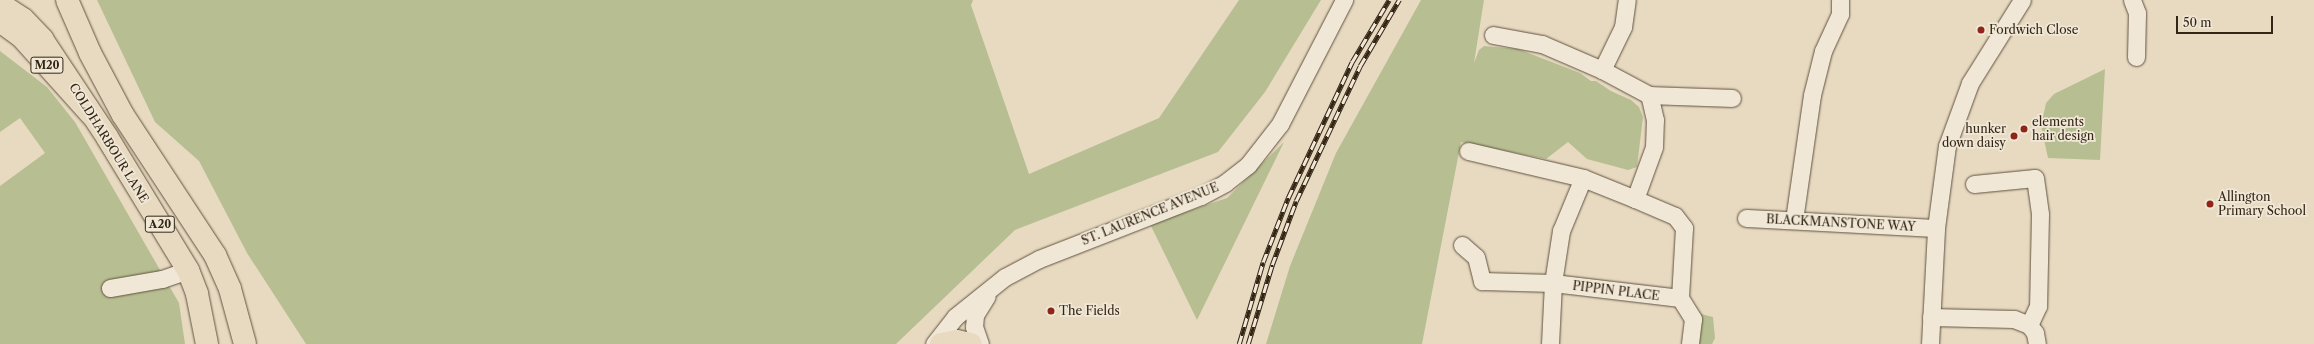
<!DOCTYPE html>
<html>
<head>
<meta charset="utf-8">
<style>
	body { margin:0 }
	#map { position:relative; width:2314px; height:344px; overflow:hidden; background:#e8dac1; font-family:"Libre Caslon Text",serif }
	div>[style] { position:absolute }
	.green>* { inset:0; background:#b7bf92 }
	.roads { filter:drop-shadow(0 0 1px #60523f) drop-shadow(0 0 1px #60523f) }
	.minor>* { height:17px; margin:-8.5px; padding:0 8.5px; transform-origin:8.5px; border-radius:8.5px; background:#f0e7d7 }
	.major>* { height:22px; margin:-11px; padding:0 11px; transform-origin:11px; border-radius:11px; background:#e8dac1 }
	.highway>* { height:22px; margin:-11px; padding:0 11px; transform-origin:11px; border-radius:11px; background:#e8dac1 }
	.rail>* { height:4.5px; margin-top:-2.25px; transform-origin:0; background:repeating-linear-gradient(90deg,#f0e7d7 0 9px,#332514 0 18px); box-sizing:border-box; border-block:1px solid #332514 }
	.dots>* { width:11px; height:11px; translate:-50% -50%; box-sizing:border-box; border:2px solid #f0e7d7; border-radius:50% }
	span { translate:-50% -50%; white-space:nowrap; text-align:center; line-height:1.15; -webkit-text-stroke:3.5px #f0e7d7; paint-order:stroke }
	.shield-label span { padding:1px 3px; background:#f0e7d7; border:1px solid; border-radius:3px; -webkit-text-stroke-width:0 }
	.shield-label { font-size:11px; color:#332514; font-weight:700 }
	.poi-label { font-size:12px; color:#332514 }
	.left { translate:0 -50%; text-align:left }
	.right { translate:-100% -50%; text-align:right }
	.street-label { font-size:12px; color:#332514 }
	.scale { position:absolute; left:2176px; top:16px; width:97px; height:18px; box-sizing:border-box; border:2px solid #332514; border-top:0; padding-left:5px; font-size:12px; line-height:14px; white-space:nowrap; color:#332514; -webkit-text-stroke:3px #f0e7d7; paint-order:stroke }
</style>
</head>
<body>
<div id="map">
	<div class="green">
		<i style="clip-path:polygon(97px 0,973px 0,971px 5px,1029px 174px,1159px 118px,1239px 0,1321px 0,1265px 92px,1218px 152px,1015px 230px,896px 344px,306px 344px,247px 253px,199px 161px,155px 122px)"></i>
		<i style="clip-path:polygon(1421px 0,1484px 0,1474px 63px,1479px 50px,1484px 46px,1518px 49px,1580px 73px,1591px 81px,1596px 81px,1611px 91px,1631px 100px,1639px 107px,1643px 117px,1637px 167px,1628px 170px,1587px 159px,1568px 142px,1546px 159px,1461px 142px,1422px 344px,1266px 344px,1290px 266px,1336px 153px)"></i>
		<i style="clip-path:polygon(0 51px,47px 87px,75px 122px,179px 303px,185px 344px,0 344px,0 186px,45px 153px,20px 118px,0 132px)"></i>
		<i style="clip-path:polygon(2105px 69px,2100px 160px,2048px 158px,2041px 126px,2046px 103px,2054px 94px)"></i>
		<i style="clip-path:polygon(1284px 142px,1197px 320px,1150px 224px,1227px 198px)"></i>
		<i style="clip-path:polygon(1697px 313px,1713px 317px,1715px 338px,1712px 344px,1696px 344px)"></i>
	</div>
	<div class="roads">
		<div class="minor">
			<i style="left:2132px;top:0;width:14px;rotate:69deg"></i>
			<i style="left:2137px;top:13px;width:44px;rotate:91.3deg"></i>
			<i style="left:1493px;top:35px;width:50px;rotate:10.4deg"></i>
			<i style="left:1542px;top:44px;width:65px;rotate:23.4deg"></i>
			<i style="left:1649px;top:95px;width:83px;rotate:2.1deg"></i>
			<i style="left:1468px;top:151px;width:118px;rotate:13.2deg"></i>
			<i style="left:1974px;top:184px;width:61px;rotate:-5.6deg"></i>
			<i style="left:2035px;top:178px;width:36px;rotate:82deg"></i>
			<i style="left:2040px;top:214px;width:92px;rotate:91.2deg"></i>
			<i style="left:2038px;top:306px;width:21px;rotate:115deg"></i>
			<i style="left:1635px;top:199px;width:43px;rotate:23deg"></i>
			<i style="left:1675px;top:216px;width:15px;rotate:53deg"></i>
			<i style="left:1684px;top:228px;width:70px;rotate:93.3deg"></i>
			<i style="left:1680px;top:298px;width:25px;rotate:58deg"></i>
			<i style="left:1693px;top:319px;width:25px;rotate:97deg"></i>
			<i style="left:1746px;top:218px;width:190px;rotate:3deg"></i>
			<i style="left:1794px;top:220px;width:126px;rotate:-81.8deg"></i>
			<i style="left:1812px;top:95px;width:45px;rotate:-76deg"></i>
			<i style="left:1823px;top:51px;width:41px;rotate:-65.3deg"></i>
			<i style="left:1840px;top:14px;width:14px;rotate:-90deg"></i>
			<i style="left:1462px;top:245px;width:18px;rotate:41deg"></i>
			<i style="left:1476px;top:257px;width:25px;rotate:76deg"></i>
			<i style="left:1482px;top:281px;width:71px;rotate:1.6deg"></i>
			<i style="left:1553px;top:283px;width:128px;rotate:6.7deg"></i>
			<i style="left:110px;top:288px;width:53px;rotate:-9.8deg"></i>
			<i style="left:162px;top:279px;width:28px;rotate:-19deg"></i>
			<i style="left:1931px;top:317px;width:83px;rotate:1.4deg"></i>
			<i style="left:2014px;top:319px;width:16px;rotate:22deg"></i>
			<i style="left:2029px;top:325px;width:10px;rotate:53deg"></i>
			<i style="left:2035px;top:333px;width:11px;rotate:80deg"></i>
			<i style="left:934px;top:344px;width:34px;rotate:-52deg"></i>
			<i style="left:955px;top:317px;width:64px;rotate:-38.7deg"></i>
			<i style="left:1005px;top:277px;width:38px;rotate:-28deg"></i>
			<i style="left:1039px;top:259px;width:174px;rotate:-21.3deg"></i>
			<i style="left:1201px;top:196px;width:27px;rotate:-28deg"></i>
			<i style="left:1225px;top:183px;width:29px;rotate:-38deg"></i>
			<i style="left:1248px;top:165px;width:52px;rotate:-52deg"></i>
			<i style="left:1280px;top:124px;width:140px;rotate:-62.7deg"></i>
			<i style="left:980px;top:344px;width:18px;rotate:-109deg"></i>
			<i style="left:974px;top:327px;width:12px;rotate:-85deg"></i>
			<i style="left:975px;top:315px;width:22px;rotate:-58deg"></i>
			<i style="left:1550px;top:344px;width:61px;rotate:-87.2deg"></i>
			<i style="left:1553px;top:283px;width:53px;rotate:-81.3deg"></i>
			<i style="left:1561px;top:231px;width:57px;rotate:-67.5deg"></i>
			<i style="left:1583px;top:178px;width:56px;rotate:22deg"></i>
			<i style="left:1635px;top:199px;width:55px;rotate:-69.9deg"></i>
			<i style="left:1654px;top:147px;width:27px;rotate:-88deg"></i>
			<i style="left:1655px;top:120px;width:26px;rotate:-103deg"></i>
			<i style="left:1649px;top:95px;width:53px;rotate:-152deg"></i>
			<i style="left:1602px;top:70px;width:48px;rotate:-64deg"></i>
			<i style="left:1623px;top:27px;width:27px;rotate:-82deg"></i>
			<i style="left:1930px;top:344px;width:116px;rotate:-87deg"></i>
			<i style="left:1936px;top:228px;width:83px;rotate:-82.4deg"></i>
			<i style="left:1947px;top:146px;width:67px;rotate:-69.9deg"></i>
			<i style="left:1970px;top:83px;width:98px;rotate:-57.9deg"></i>
		</div>
		<div class="major">
			<i style="left:67px;top:0;width:58px;rotate:66.5deg"></i>
			<i style="left:90px;top:53px;width:70px;rotate:62deg"></i>
			<i style="left:123px;top:115px;width:168px;rotate:56.7deg"></i>
			<i style="left:215px;top:255px;width:37px;rotate:66deg"></i>
			<i style="left:230px;top:289px;width:57px;rotate:74.7deg"></i>
			<i style="left:0;top:4px;width:27px;rotate:33deg"></i>
			<i style="left:23px;top:19px;width:28px;rotate:46deg"></i>
			<i style="left:42px;top:39px;width:118px;rotate:56.4deg"></i>
			<i style="left:107px;top:137px;width:156px;rotate:58.7deg"></i>
			<i style="left:188px;top:270px;width:26px;rotate:69deg"></i>
			<i style="left:197px;top:294px;width:51px;rotate:78.7deg"></i>
			<i style="left:941px;top:344px;width:16px;rotate:-11deg"></i>
			<i style="left:957px;top:341px;width:14px;rotate:12deg"></i>
		</div>
		<div class="highway">
			<i style="left:0;top:21px;width:26px;rotate:36deg"></i>
			<i style="left:21px;top:36px;width:105px;rotate:48.1deg"></i>
		</div>
	</div>
	<div class="rail">
		<i style="left:1239px;top:344px;width:85px;rotate:-73.7deg"></i>
		<i style="left:1263px;top:262px;width:69px;rotate:-68.7deg"></i>
		<i style="left:1288px;top:198px;width:150px;rotate:-64.8deg"></i>
		<i style="left:1352px;top:62px;width:72px;rotate:-59.2deg"></i>
		<i style="left:1248px;top:344px;width:83px;rotate:-73.1deg"></i>
		<i style="left:1272px;top:265px;width:68px;rotate:-69.4deg"></i>
		<i style="left:1296px;top:201px;width:149px;rotate:-64.6deg"></i>
		<i style="left:1360px;top:66px;width:77px;rotate:-59.4deg"></i>
	</div>
	<div class="dots">
		<i style="left:1981px;top:30px;background:#8f2418"></i>
		<i style="left:2024px;top:129px;background:#8f2418"></i>
		<i style="left:2014px;top:136px;background:#8f2418"></i>
		<i style="left:2210px;top:204px;background:#8f2418"></i>
		<i style="left:1051px;top:311px;background:#8f2418"></i>
	</div>
	<div class="shield-label">
		<span style="left:47px;top:65px">M20</span>
		<span style="left:160px;top:224px">A20</span>
	</div>
	<div class="poi-label">
		<span class="left" style="left:1989px;top:30px">Fordwich Close</span>
		<span class="left" style="left:2032px;top:129px">elements<br>hair design</span>
		<span class="right" style="left:2006px;top:136px">hunker<br>down daisy</span>
		<span class="left" style="left:2218px;top:204px">Allington<br>Primary School</span>
		<span class="left" style="left:1059px;top:311px">The Fields</span>
	</div>
	<div class="street-label">
		<span style="left:109px;top:143px;rotate:58deg">COLDHARBOUR LANE</span>
		<span style="left:1150px;top:214px;rotate:-22deg">ST. LAURENCE AVENUE</span>
		<span style="left:1841px;top:223px;rotate:3deg">BLACKMANSTONE WAY</span>
		<span style="left:1616px;top:291px;rotate:7deg">PIPPIN PLACE</span>
	</div>
	<div class="scale">50 m</div>
</div>
</body>
</html>
